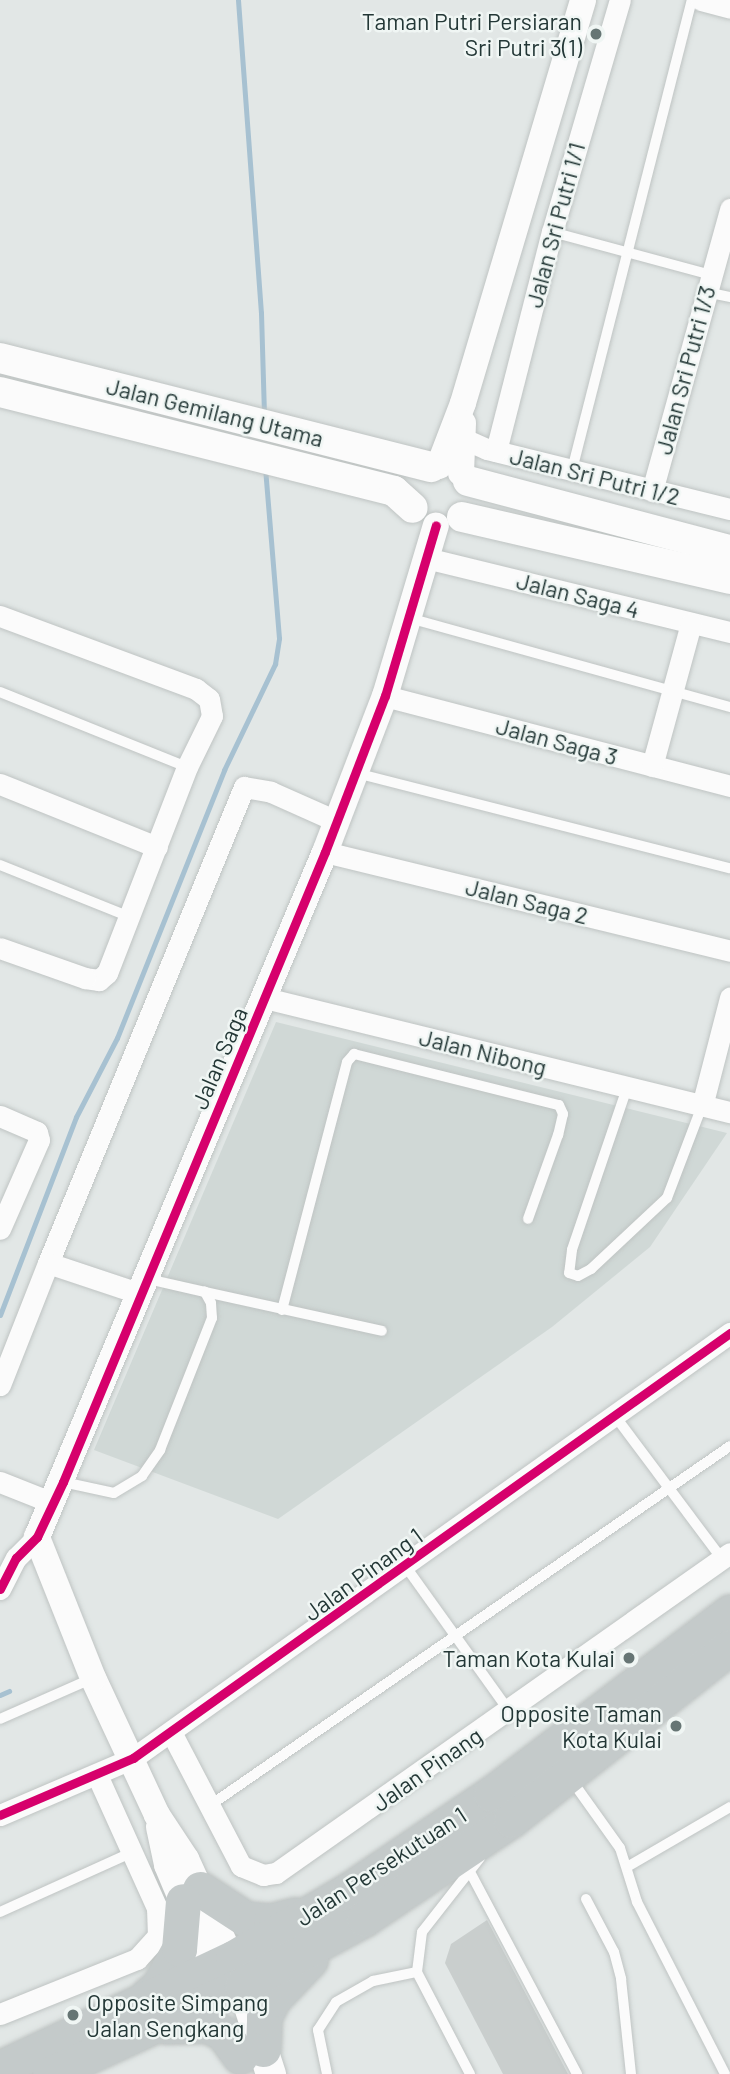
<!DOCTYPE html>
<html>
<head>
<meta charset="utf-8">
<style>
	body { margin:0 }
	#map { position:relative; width:730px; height:2074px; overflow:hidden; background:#e2e7e6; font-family:Barlow,sans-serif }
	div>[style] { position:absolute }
	.built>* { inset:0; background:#d0d8d6 }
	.stream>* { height:5px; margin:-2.5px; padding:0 2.5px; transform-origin:2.5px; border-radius:2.5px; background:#a7c1d1 }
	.building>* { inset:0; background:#c9cecd }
	.roads { filter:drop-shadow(0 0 2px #bfc4c3) drop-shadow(0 0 2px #bfc4c3) }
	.service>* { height:10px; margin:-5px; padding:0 5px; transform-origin:5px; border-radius:5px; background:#fbfbfb }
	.minor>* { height:21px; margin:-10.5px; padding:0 10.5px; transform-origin:10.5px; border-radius:10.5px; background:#fbfbfb }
	.tertiary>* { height:26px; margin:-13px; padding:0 13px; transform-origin:13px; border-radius:13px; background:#fbfbfb }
	.secondary>* { height:30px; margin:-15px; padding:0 15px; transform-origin:15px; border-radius:15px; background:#fbfbfb }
	.trunk>* { height:35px; margin:-17.5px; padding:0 17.5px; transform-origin:17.5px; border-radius:17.5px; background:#c4caca }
	.cycleway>* { height:9px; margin:-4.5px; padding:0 4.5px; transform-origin:4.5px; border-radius:4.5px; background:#d6006c }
	.dots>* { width:19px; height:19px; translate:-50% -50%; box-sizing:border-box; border:4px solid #f0f6f4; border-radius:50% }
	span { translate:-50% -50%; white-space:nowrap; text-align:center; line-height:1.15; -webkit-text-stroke:5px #f0f6f4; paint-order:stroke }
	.poi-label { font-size:23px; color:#233736 }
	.right { translate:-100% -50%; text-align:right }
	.left { translate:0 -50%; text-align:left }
	.street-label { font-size:23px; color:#233736 }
</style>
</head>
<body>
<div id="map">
	<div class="built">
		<i style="clip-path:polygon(276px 1022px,727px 1133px,650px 1247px,552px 1327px,278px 1519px,94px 1450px)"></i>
	</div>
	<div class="stream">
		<i style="left:238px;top:0;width:314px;rotate:85.8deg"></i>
		<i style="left:261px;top:313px;width:103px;rotate:88.3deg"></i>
		<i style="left:0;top:1315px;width:212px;rotate:-69deg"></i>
		<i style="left:76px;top:1117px;width:89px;rotate:-62.6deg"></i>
		<i style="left:117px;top:1038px;width:289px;rotate:-68.2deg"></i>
		<i style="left:224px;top:770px;width:118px;rotate:-64.3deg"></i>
		<i style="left:275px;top:664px;width:26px;rotate:-81deg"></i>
		<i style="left:279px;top:638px;width:171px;rotate:-94.7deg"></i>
		<i style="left:0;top:1695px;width:10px;rotate:-24deg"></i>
	</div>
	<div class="building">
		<i style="clip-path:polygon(487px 1920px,568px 2074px,503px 2074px,445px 1963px,451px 1944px)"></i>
	</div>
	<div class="roads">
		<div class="service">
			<i style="left:552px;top:232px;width:165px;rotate:15.1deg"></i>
			<i style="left:706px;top:292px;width:25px;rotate:12deg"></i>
			<i style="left:572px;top:470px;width:485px;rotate:-75.7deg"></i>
			<i style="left:409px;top:618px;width:333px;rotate:15.5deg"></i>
			<i style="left:0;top:692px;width:201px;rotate:21.9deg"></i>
			<i style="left:356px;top:773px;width:386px;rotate:14.3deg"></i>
			<i style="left:0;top:865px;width:140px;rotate:21.8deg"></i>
			<i style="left:627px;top:1088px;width:171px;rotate:108.8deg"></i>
			<i style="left:572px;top:1250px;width:23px;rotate:97deg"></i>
			<i style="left:569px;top:1273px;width:9px;rotate:18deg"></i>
			<i style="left:578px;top:1276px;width:15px;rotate:-28deg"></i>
			<i style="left:591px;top:1269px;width:104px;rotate:-43.1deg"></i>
			<i style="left:667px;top:1198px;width:98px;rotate:-69.2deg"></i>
			<i style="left:205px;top:1292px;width:181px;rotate:12.4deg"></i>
			<i style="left:282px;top:1310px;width:256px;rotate:-75.3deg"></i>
			<i style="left:347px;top:1062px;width:11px;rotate:-49deg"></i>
			<i style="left:354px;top:1054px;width:211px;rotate:14deg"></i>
			<i style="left:559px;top:1105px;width:10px;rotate:66deg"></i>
			<i style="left:563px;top:1114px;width:22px;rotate:103deg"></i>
			<i style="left:558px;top:1135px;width:89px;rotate:109.7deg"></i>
			<i style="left:615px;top:1416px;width:179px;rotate:53.2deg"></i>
			<i style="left:63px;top:1482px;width:52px;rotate:12.2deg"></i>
			<i style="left:114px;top:1493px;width:33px;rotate:-31deg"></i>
			<i style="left:142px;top:1476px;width:32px;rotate:-55deg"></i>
			<i style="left:160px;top:1450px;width:142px;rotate:-68.5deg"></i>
			<i style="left:212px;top:1318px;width:15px;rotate:-94deg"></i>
			<i style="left:211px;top:1303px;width:13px;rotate:-119deg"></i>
			<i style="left:205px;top:1292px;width:58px;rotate:-167.2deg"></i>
			<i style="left:406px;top:1567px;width:177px;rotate:54.4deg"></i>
			<i style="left:0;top:1719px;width:102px;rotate:-23.8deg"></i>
			<i style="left:570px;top:1778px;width:86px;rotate:54.5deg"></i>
			<i style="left:620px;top:1848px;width:57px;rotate:72.5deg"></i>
			<i style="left:637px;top:1902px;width:193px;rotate:62.9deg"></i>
			<i style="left:209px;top:1806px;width:633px;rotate:-34.64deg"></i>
			<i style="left:627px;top:1867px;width:119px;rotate:-30.2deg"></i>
			<i style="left:469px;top:1870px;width:231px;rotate:62.1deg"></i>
			<i style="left:586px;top:1899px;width:60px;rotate:62.2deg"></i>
			<i style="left:614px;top:1952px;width:28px;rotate:75deg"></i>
			<i style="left:621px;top:1979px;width:96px;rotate:84deg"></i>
			<i style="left:0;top:1912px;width:146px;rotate:-24.3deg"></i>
			<i style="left:327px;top:2074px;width:45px;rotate:-101.6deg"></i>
			<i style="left:318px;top:2030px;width:33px;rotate:-57deg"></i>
			<i style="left:336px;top:2002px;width:43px;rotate:-29.6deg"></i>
			<i style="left:373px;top:1981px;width:45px;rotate:-11.6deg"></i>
			<i style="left:470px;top:2074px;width:115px;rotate:-117.5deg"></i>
			<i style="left:417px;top:1972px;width:40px;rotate:-82.9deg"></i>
			<i style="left:422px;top:1932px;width:94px;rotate:-51.9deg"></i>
		</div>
		<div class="minor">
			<i style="left:701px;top:0;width:30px;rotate:15deg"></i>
			<i style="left:462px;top:438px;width:27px;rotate:24deg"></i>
			<i style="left:487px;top:449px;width:250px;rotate:13.9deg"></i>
			<i style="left:496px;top:451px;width:226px;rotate:-75.7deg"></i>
			<i style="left:552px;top:232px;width:242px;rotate:-73.7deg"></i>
			<i style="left:652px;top:491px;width:293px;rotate:-74.5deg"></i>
			<i style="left:426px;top:558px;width:313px;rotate:13.7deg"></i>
			<i style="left:0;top:616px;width:209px;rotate:20.4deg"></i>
			<i style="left:196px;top:689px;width:16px;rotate:38deg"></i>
			<i style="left:209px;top:699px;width:17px;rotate:80deg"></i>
			<i style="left:212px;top:716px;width:57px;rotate:116.1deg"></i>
			<i style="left:187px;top:767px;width:221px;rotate:111.2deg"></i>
			<i style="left:107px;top:973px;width:11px;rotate:139deg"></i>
			<i style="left:99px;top:980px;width:14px;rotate:-172deg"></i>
			<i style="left:85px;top:978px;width:90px;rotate:-160.6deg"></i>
			<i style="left:385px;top:696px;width:357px;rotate:14.6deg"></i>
			<i style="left:652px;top:766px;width:148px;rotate:-74.7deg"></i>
			<i style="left:0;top:784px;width:169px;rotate:21.9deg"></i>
			<i style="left:325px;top:852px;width:417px;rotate:13.7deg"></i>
			<i style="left:265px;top:998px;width:479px;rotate:13.8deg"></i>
			<i style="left:702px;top:1106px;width:112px;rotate:-75.5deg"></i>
			<i style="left:0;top:1116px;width:40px;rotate:23.4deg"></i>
			<i style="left:37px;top:1132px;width:8px;rotate:76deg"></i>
			<i style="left:39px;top:1140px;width:97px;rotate:113.7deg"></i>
			<i style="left:48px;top:1263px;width:515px;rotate:-67.62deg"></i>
			<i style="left:244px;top:787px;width:27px;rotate:10deg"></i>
			<i style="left:271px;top:792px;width:71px;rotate:24deg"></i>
			<i style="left:0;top:1385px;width:131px;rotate:-68.5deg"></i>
			<i style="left:48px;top:1263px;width:98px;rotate:18.4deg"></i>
			<i style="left:0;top:1482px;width:57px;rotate:21.6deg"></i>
			<i style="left:0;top:1589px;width:35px;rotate:-63deg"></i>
			<i style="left:16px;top:1558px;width:30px;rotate:-45deg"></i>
			<i style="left:171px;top:1732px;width:151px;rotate:62.4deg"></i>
			<i style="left:241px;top:1866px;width:24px;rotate:22deg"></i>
			<i style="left:263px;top:1875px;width:13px;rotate:-9deg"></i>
			<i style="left:276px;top:1873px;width:555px;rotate:-35.18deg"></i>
			<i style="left:0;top:1815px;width:145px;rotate:-23.2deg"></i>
			<i style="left:133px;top:1758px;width:733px;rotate:-35.45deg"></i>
			<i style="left:0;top:2014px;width:148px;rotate:-21.9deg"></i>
			<i style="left:137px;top:1959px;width:31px;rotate:-48deg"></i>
			<i style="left:158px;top:1936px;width:28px;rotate:-92deg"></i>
			<i style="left:157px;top:1908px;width:146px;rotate:-114.3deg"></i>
		</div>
		<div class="tertiary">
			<i style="left:439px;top:466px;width:67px;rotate:-69.1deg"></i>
			<i style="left:463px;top:403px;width:420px;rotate:-73.4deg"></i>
			<i style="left:461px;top:473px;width:50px;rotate:-87.7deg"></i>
			<i style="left:159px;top:1827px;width:39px;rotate:78deg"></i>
			<i style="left:167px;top:1865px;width:129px;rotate:67.2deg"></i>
			<i style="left:238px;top:1973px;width:125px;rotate:-114.5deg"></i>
			<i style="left:186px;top:1859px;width:53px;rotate:-123.4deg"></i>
			<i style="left:157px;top:1815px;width:151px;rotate:-115deg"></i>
			<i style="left:93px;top:1678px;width:152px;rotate:-111.7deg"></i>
			<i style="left:37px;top:1537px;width:743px;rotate:-67.2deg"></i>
			<i style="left:325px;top:852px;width:167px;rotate:-69deg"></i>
			<i style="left:385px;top:696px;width:178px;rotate:-73.4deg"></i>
		</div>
		<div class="secondary">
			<i style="left:0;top:358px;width:445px;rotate:14.2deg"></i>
			<i style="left:0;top:392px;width:406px;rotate:14.1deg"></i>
			<i style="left:394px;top:491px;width:25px;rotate:42deg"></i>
			<i style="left:468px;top:481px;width:271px;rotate:14.8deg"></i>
			<i style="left:462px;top:517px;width:275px;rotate:13deg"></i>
			<i style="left:242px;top:1985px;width:94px;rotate:72deg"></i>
		</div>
		<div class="trunk">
			<i style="left:200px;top:1889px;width:55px;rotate:33.1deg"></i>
			<i style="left:246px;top:1919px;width:25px;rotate:5deg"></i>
			<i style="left:271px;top:1921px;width:25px;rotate:-14deg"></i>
			<i style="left:147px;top:1996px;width:16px;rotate:-40deg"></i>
			<i style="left:159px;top:1986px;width:42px;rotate:-61.6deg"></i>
			<i style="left:179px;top:1949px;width:48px;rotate:-85.2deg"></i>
			<i style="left:166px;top:2026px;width:41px;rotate:-1.4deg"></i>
			<i style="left:207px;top:2025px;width:18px;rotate:27deg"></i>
			<i style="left:223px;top:2033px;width:29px;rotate:54deg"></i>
			<i style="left:263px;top:2049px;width:32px;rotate:-88deg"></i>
			<i style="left:264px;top:2017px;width:20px;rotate:-63deg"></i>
			<i style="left:273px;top:1999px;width:54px;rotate:-46.5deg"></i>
			<i style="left:0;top:2068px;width:258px;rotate:-25.3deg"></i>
			<i style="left:233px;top:1958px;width:134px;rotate:-30.4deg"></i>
			<i style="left:349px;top:1890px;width:171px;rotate:-34.1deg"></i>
			<i style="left:491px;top:1794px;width:300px;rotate:-37.3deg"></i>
			<i style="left:50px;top:2074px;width:212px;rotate:-24.9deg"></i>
			<i style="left:242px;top:1985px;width:139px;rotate:-28.4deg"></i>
			<i style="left:364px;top:1919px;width:177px;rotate:-34deg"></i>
			<i style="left:511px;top:1820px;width:279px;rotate:-38.3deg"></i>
		</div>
	</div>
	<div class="cycleway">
		<i style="left:0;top:1589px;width:35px;rotate:-63deg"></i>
		<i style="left:16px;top:1558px;width:30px;rotate:-45deg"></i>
		<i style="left:37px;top:1537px;width:61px;rotate:-64.7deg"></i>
		<i style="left:63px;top:1482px;width:682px;rotate:-67.42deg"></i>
		<i style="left:325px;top:852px;width:167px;rotate:-69deg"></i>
		<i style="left:385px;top:696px;width:178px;rotate:-73.4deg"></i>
		<i style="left:0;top:1815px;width:145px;rotate:-23.2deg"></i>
		<i style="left:133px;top:1758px;width:733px;rotate:-35.45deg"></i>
	</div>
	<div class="dots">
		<i style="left:596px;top:34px;background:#667574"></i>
		<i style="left:629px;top:1658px;background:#667574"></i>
		<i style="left:676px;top:1726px;background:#667574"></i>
		<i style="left:73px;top:2015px;background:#667574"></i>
	</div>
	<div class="poi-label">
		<span class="right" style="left:582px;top:34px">Taman Putri Persiaran<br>Sri Putri 3(1)</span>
		<span class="right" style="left:615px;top:1658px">Taman Kota Kulai</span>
		<span class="right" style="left:662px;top:1726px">Opposite Taman<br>Kota Kulai</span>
		<span class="left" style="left:87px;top:2015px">Opposite Simpang<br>Jalan Sengkang</span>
	</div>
	<div class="street-label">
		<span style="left:555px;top:225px;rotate:-75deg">Jalan Sri Putri 1/1</span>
		<span style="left:685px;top:370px;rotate:-75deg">Jalan Sri Putri 1/3</span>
		<span style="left:215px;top:412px;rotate:14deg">Jalan Gemilang Utama</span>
		<span style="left:595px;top:476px;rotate:14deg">Jalan Sri Putri 1/2</span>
		<span style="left:578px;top:595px;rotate:14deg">Jalan Saga 4</span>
		<span style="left:557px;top:741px;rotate:15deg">Jalan Saga 3</span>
		<span style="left:527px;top:901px;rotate:14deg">Jalan Saga 2</span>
		<span style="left:483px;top:1052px;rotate:14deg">Jalan Nibong</span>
		<span style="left:219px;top:1058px;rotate:-67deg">Jalan Saga</span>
		<span style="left:363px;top:1574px;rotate:-36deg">Jalan Pinang 1</span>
		<span style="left:427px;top:1769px;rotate:-35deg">Jalan Pinang</span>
		<span style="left:381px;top:1866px;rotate:-33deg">Jalan Persekutuan 1</span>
	</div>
</div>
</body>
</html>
